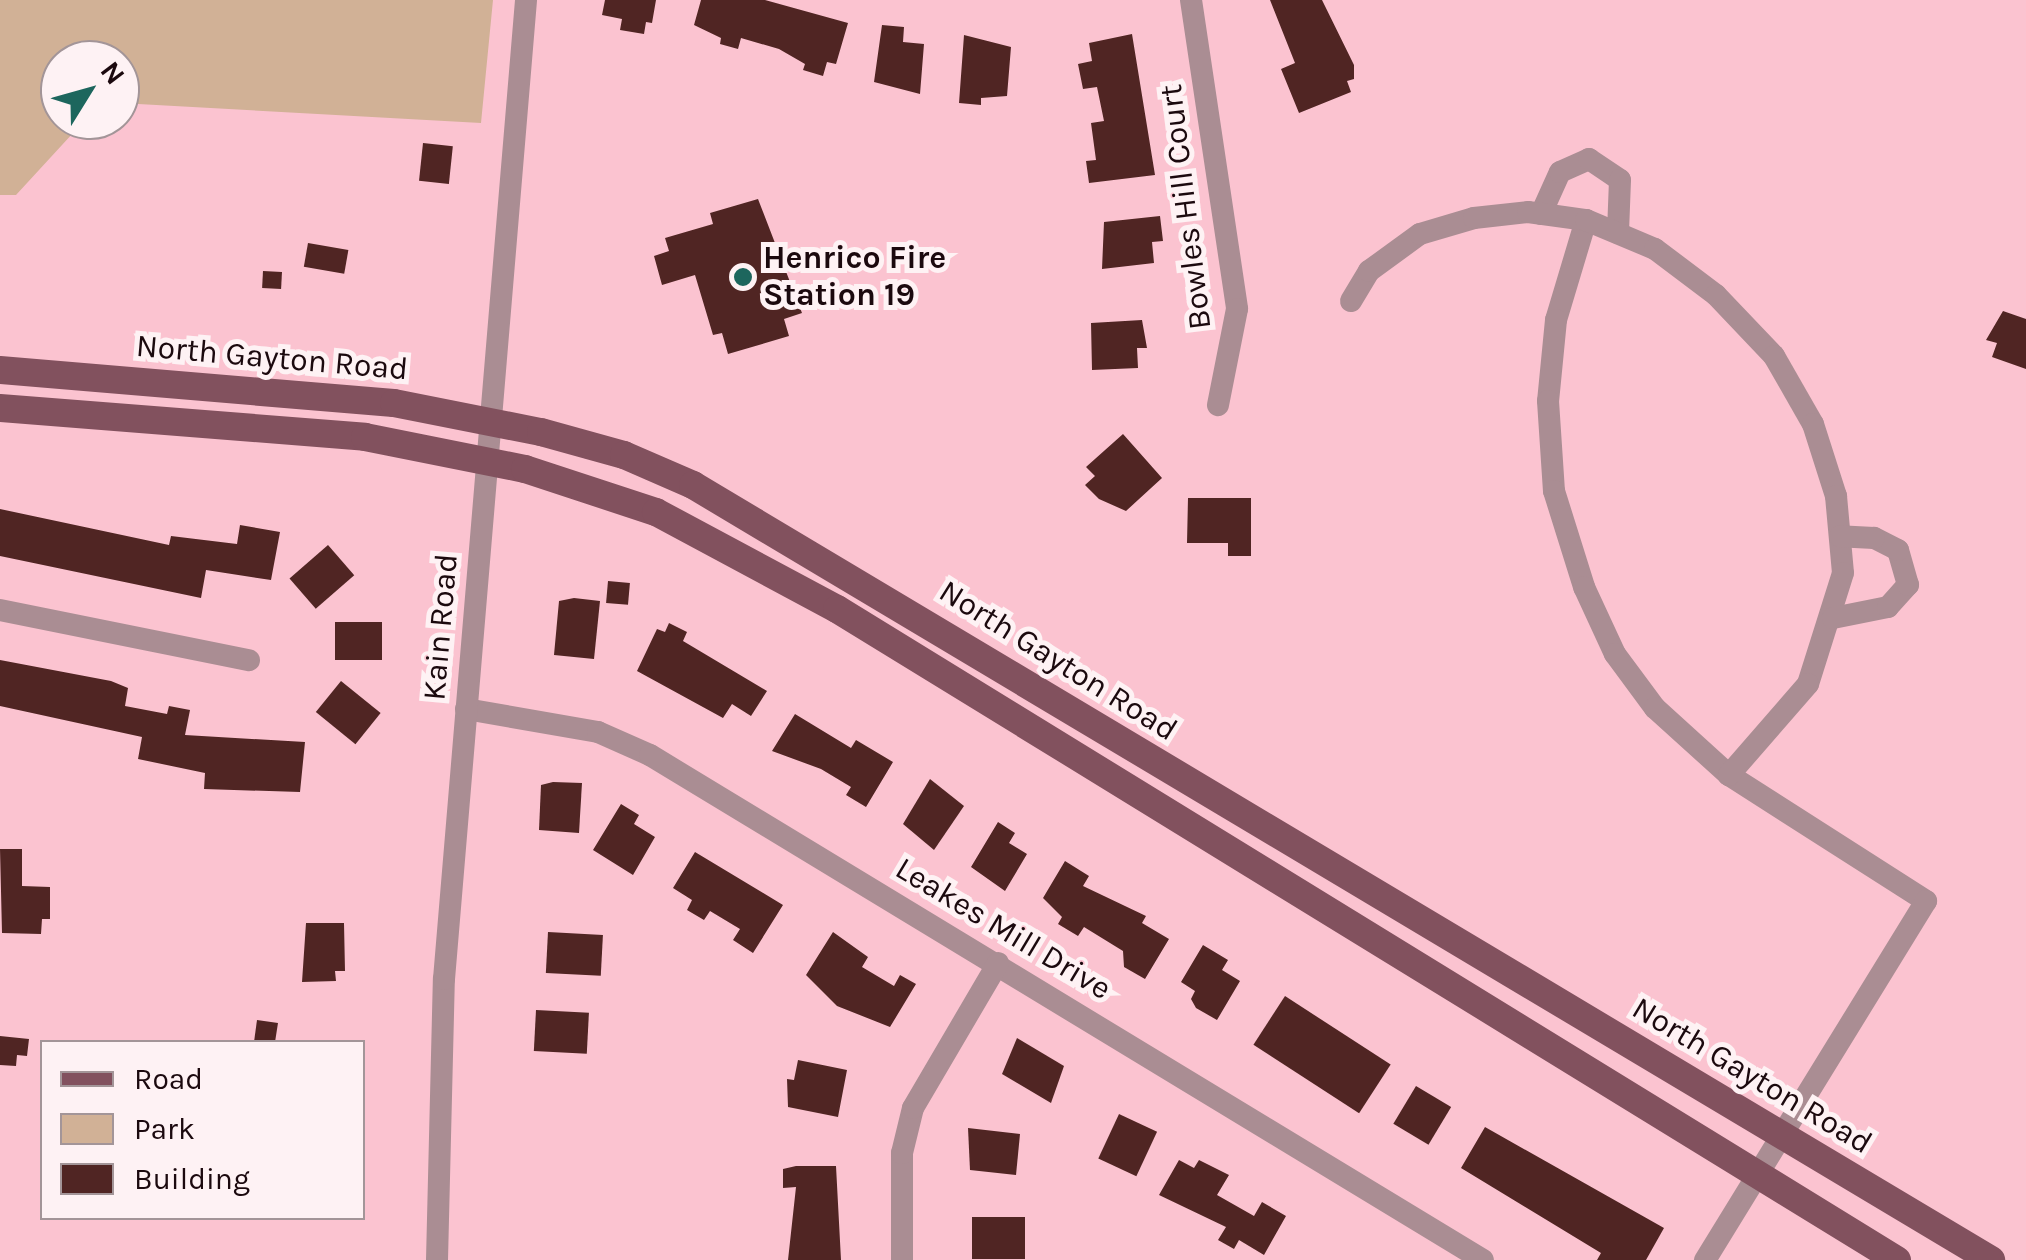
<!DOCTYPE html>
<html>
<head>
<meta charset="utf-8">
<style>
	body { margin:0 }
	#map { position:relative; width:2026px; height:1260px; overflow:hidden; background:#fbc3d0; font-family:Karla,sans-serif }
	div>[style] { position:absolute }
	.green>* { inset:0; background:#d1b196 }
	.building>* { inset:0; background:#502523; transform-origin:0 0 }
	.minor>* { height:22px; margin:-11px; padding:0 11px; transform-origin:11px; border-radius:11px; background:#aa8d93 }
	.major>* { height:28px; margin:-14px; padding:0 14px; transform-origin:14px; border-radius:14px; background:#82515e }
	.dots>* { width:28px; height:28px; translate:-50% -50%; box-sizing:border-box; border:5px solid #fef2f4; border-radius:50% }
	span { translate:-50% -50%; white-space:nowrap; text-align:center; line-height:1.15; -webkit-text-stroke:10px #fef2f4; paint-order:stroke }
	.street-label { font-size:32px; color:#1b090e }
	.poi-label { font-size:32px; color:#1b090e; font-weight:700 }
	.left { translate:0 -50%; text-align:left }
	.legend { position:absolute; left:40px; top:1040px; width:325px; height:180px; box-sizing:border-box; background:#fef2f4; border:2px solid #a39598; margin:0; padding:12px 18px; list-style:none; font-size:30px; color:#1b090e }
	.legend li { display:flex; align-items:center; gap:20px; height:50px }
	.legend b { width:50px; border:2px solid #a39598 }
	.north { position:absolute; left:40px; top:40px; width:100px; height:100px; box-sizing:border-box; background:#fef2f4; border:2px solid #a39598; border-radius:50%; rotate:53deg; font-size:28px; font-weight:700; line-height:40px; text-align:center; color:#1b090e }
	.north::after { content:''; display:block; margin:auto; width:35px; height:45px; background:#1d665d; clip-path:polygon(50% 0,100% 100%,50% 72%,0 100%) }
</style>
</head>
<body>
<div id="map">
	<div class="green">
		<i style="clip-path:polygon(0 0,493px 0,481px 123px,120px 103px,120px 60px,60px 60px,60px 120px,85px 120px,16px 195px,0 195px)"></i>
	</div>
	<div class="building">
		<i style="clip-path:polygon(605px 0,656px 0,652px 23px,646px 22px,644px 34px,620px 30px,622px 19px,602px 15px)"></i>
		<i style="clip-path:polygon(701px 0,765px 0,848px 23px,836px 64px,827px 62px,823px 76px,803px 70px,805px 64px,779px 49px,741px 38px,738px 49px,720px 44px,721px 38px,694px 25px)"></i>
		<i style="clip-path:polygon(1270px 0,1322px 0,1354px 65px,1354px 79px,1347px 81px,1351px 92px,1299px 113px,1281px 69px,1295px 63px)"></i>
		<i style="clip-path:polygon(882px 25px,904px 27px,903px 42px,924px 44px,920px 94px,874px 82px)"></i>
		<i style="clip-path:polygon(1132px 34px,1155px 175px,1089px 183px,1086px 161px,1096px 160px,1091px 123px,1104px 121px,1097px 87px,1083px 89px,1078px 64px,1092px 61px,1089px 43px)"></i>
		<i style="clip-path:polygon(964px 35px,1011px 47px,1007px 96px,981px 98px,981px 105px,959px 103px)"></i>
		<i style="left:423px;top:143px;width:30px;height:38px;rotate:6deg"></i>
		<i style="clip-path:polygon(758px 199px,802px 313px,784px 319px,789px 336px,728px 354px,722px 333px,713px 335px,695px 275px,662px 285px,654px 256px,669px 251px,665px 238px,713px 224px,710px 213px)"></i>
		<i style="clip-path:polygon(1160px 216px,1163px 241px,1152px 242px,1154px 263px,1102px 269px,1104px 222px)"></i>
		<i style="left:308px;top:243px;width:41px;height:24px;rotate:10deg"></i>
		<i style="left:263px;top:271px;width:19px;height:17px;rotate:3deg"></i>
		<i style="clip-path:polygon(2003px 311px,2026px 319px,2026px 369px,1992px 357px,1997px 343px,1986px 340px)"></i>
		<i style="clip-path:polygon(1142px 320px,1147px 348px,1137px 348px,1138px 368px,1092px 370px,1091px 323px)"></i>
		<i style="clip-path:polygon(1123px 434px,1162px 478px,1126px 511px,1099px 499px,1085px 485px,1095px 476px,1086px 467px)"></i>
		<i style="clip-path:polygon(1188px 498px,1251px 498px,1251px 556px,1228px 556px,1228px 543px,1187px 543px)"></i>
		<i style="clip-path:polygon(0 509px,169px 545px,171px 536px,237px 544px,240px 525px,280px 532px,271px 580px,206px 570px,201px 598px,0 556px)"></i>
		<i style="left:328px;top:545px;width:40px;height:51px;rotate:49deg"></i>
		<i style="left:608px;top:581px;width:22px;height:22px;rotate:5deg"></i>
		<i style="clip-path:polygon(574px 598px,600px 601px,594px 659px,554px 655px,559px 601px)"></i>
		<i style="left:335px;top:622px;width:47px;height:38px"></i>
		<i style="clip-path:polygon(669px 623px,687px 632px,683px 641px,767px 691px,751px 716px,732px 704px,723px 718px,637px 671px,657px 629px,665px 632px)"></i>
		<i style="clip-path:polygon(0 660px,111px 681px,128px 688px,125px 706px,167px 714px,169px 706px,190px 710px,185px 735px,305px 742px,300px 792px,204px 789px,205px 773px,138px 759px,142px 737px,0 706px)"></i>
		<i style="left:341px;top:681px;width:51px;height:40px;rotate:39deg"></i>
		<i style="clip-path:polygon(795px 714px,851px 748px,856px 740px,893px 762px,866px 807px,846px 795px,851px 787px,821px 769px,772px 751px)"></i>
		<i style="clip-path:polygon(930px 779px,964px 806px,934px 850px,903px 824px)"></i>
		<i style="clip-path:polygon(553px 782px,582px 783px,579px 833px,539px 830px,541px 785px)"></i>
		<i style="clip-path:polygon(621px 804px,639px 815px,634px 824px,655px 837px,633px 875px,593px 850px)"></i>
		<i style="clip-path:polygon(998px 822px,1015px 833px,1009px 843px,1027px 854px,1005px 891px,971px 867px)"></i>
		<i style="clip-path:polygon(0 849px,22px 849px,22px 886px,50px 887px,50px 919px,42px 919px,41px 934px,2px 933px)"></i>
		<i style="clip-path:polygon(695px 852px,783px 905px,753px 953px,733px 940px,740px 929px,710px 911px,704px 920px,687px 910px,692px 900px,673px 888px)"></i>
		<i style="clip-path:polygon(1065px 861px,1089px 876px,1083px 886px,1146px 916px,1142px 923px,1169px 939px,1145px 979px,1124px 967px,1123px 951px,1084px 927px,1078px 936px,1058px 924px,1062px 917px,1043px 898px)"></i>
		<i style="clip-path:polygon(306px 923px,344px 923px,345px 971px,335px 971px,336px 981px,302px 982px)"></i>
		<i style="left:548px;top:932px;width:55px;height:41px;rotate:3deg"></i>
		<i style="clip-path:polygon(833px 932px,868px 957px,862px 967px,894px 986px,900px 975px,916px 984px,890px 1027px,837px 1006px,806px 975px)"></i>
		<i style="clip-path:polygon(1203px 945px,1228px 960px,1222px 970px,1240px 981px,1217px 1020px,1196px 1008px,1191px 999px,1195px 991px,1181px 982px)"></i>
		<i style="left:1285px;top:996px;width:126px;height:58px;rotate:33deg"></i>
		<i style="left:536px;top:1010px;width:53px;height:41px;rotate:3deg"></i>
		<i style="clip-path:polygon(257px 1020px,278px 1023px,275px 1042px,254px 1042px)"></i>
		<i style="clip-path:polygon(0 1036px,29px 1039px,27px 1056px,17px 1055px,16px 1066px,0 1065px)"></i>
		<i style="clip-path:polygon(1017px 1038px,1064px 1066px,1051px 1103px,1002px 1074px)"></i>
		<i style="clip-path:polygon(798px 1060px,847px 1070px,838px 1117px,788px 1107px,787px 1079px,794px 1080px)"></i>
		<i style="left:1416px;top:1086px;width:41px;height:44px;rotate:31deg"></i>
		<i style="left:1119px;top:1114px;width:42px;height:49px;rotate:25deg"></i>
		<i style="clip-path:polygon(1485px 1127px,1664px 1228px,1646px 1260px,1597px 1260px,1601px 1253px,1461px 1168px)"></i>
		<i style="clip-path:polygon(968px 1128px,1020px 1134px,1016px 1175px,970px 1170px)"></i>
		<i style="clip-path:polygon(1179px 1160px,1194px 1168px,1199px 1160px,1229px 1175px,1217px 1195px,1254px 1216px,1262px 1202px,1286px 1216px,1264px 1255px,1239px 1240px,1234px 1249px,1218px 1240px,1226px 1227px,1159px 1195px)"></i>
		<i style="clip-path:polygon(796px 1166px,836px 1166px,841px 1260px,788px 1260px,796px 1187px,783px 1188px,783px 1169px)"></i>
		<i style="left:972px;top:1217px;width:53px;height:42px"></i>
	</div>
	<div class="minor">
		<i style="left:1191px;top:0;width:312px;rotate:81.5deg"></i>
		<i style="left:1237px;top:309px;width:98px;rotate:101.2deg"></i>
		<i style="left:1541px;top:214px;width:46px;rotate:-65.7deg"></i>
		<i style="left:1560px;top:172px;width:32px;rotate:-24deg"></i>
		<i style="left:1589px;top:159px;width:37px;rotate:34deg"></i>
		<i style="left:1620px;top:180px;width:53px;rotate:92.2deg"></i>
		<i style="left:1586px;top:220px;width:104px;rotate:106.7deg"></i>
		<i style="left:1556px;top:320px;width:81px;rotate:95.6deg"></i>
		<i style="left:1548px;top:401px;width:90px;rotate:86.2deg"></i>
		<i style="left:1554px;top:491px;width:101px;rotate:72.6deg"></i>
		<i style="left:1584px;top:587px;width:74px;rotate:65.2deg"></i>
		<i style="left:1615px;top:654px;width:67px;rotate:53.5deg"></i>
		<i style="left:1655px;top:708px;width:100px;rotate:42.2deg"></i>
		<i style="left:1729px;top:775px;width:234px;rotate:32.6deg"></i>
		<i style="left:1926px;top:901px;width:422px;rotate:121.6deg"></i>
		<i style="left:1351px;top:301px;width:35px;rotate:-59deg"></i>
		<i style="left:1369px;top:271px;width:63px;rotate:-36deg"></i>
		<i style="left:1420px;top:234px;width:56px;rotate:-16.5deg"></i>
		<i style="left:1474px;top:218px;width:54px;rotate:-6.3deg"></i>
		<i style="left:1528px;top:212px;width:59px;rotate:7.9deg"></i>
		<i style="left:1586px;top:220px;width:75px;rotate:22.8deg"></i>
		<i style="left:1655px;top:249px;width:76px;rotate:37deg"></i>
		<i style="left:1716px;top:295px;width:84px;rotate:46.4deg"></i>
		<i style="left:1774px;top:356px;width:78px;rotate:60.2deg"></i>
		<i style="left:1813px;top:424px;width:76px;rotate:72.3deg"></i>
		<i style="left:1836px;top:496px;width:77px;rotate:84.8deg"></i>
		<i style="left:1843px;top:573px;width:116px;rotate:107.5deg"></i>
		<i style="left:1808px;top:684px;width:121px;rotate:131deg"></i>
		<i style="left:0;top:610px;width:254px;rotate:11.4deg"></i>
		<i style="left:1833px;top:618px;width:56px;rotate:-11.3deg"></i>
		<i style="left:1888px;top:607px;width:30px;rotate:-48deg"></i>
		<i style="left:1908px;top:585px;width:36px;rotate:-106deg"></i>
		<i style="left:1898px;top:550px;width:27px;rotate:-153deg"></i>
		<i style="left:1874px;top:538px;width:34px;rotate:-177deg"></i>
		<i style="left:466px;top:709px;width:134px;rotate:9.9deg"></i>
		<i style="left:598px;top:732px;width:57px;rotate:23.9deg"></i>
		<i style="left:650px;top:755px;width:974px;rotate:31.23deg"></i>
		<i style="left:437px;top:1260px;width:281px;rotate:-88.6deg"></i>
		<i style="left:444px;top:979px;width:982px;rotate:-85.21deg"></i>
		<i style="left:902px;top:1260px;width:107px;rotate:-90deg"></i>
		<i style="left:902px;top:1153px;width:46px;rotate:-76.3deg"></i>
		<i style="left:913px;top:1108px;width:168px;rotate:-59.6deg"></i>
	</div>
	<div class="major">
		<i style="left:0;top:370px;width:395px;rotate:4.8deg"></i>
		<i style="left:394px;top:403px;width:150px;rotate:11.2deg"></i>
		<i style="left:541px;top:432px;width:86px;rotate:15.5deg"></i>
		<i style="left:624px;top:455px;width:75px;rotate:23.5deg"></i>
		<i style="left:693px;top:485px;width:1512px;rotate:30.84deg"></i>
		<i style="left:0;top:408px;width:366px;rotate:4.5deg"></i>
		<i style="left:365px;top:437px;width:163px;rotate:11.3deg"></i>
		<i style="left:525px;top:469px;width:138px;rotate:18.2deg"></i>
		<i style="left:656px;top:512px;width:205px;rotate:28.2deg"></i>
		<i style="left:837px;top:609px;width:1244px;rotate:31.56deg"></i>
	</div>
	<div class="dots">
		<i style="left:743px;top:277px;background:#1d665d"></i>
	</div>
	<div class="street-label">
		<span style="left:1186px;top:207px;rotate:-97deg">Bowles Hill Court</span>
		<span style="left:272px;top:358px;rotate:5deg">North Gayton Road</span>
		<span style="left:441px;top:627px;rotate:-85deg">Kain Road</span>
		<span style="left:1058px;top:661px;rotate:32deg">North Gayton Road</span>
		<span style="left:1003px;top:929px;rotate:31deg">Leakes Mill Drive</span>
		<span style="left:1752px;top:1076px;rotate:31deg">North Gayton Road</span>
	</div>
	<div class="poi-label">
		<span class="left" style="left:763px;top:277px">Henrico Fire<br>Station 19</span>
	</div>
	<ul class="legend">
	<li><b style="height:12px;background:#82515e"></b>Road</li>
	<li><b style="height:28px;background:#d1b196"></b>Park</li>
	<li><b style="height:28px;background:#502523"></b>Building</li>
	</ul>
	<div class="north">N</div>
</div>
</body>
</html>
